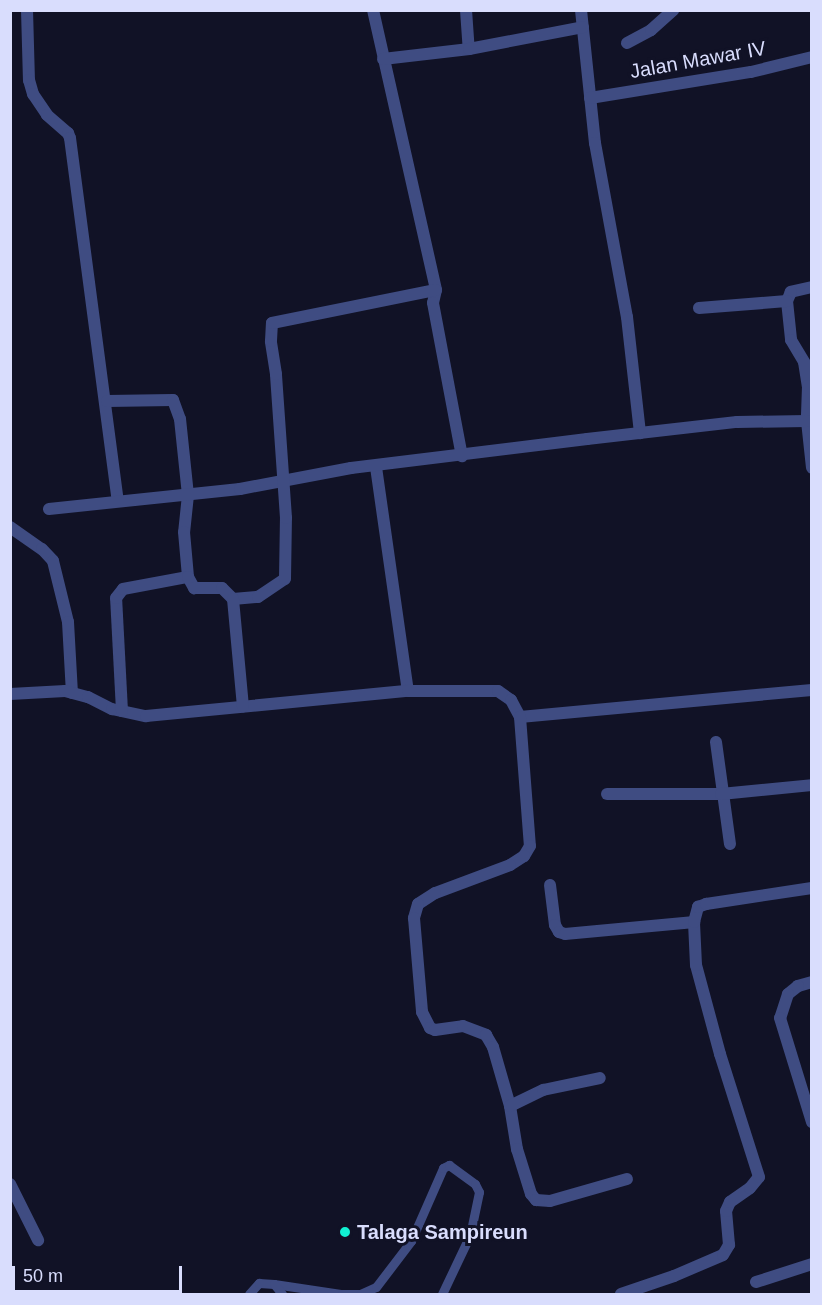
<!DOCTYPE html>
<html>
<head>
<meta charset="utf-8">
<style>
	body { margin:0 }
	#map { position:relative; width:822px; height:1305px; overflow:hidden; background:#111226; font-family:Arial,sans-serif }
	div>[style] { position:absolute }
	.lane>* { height:9px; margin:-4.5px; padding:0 4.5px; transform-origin:4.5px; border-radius:4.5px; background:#3f4c82 }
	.street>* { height:12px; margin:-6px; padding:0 6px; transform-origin:6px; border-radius:6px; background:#3f4c82 }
	.dots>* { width:16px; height:16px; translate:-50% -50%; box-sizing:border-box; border:3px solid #111226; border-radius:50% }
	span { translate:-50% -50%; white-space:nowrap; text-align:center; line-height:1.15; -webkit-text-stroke:6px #111226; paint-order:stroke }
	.street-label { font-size:20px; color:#d9ddfd }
	.poi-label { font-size:20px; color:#d9ddfd; font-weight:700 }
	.left { translate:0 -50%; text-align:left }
	.frame { position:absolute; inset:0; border:12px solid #d9ddfd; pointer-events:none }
	.scale { position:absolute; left:12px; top:1266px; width:170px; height:27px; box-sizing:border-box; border:3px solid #d9ddfd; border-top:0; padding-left:8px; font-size:18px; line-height:21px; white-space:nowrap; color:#d9ddfd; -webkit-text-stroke:4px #111226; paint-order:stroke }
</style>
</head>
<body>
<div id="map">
	<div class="lane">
		<i style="left:274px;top:1284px;width:69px;rotate:8.4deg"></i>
		<i style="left:342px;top:1294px;width:18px"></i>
		<i style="left:360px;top:1294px;width:17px;rotate:-24deg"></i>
		<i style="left:376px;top:1287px;width:58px;rotate:-52.7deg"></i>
		<i style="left:411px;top:1241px;width:80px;rotate:-66.3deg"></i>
		<i style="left:443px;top:1168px;width:7px;rotate:-27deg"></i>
		<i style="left:449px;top:1165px;width:32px;rotate:36deg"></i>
		<i style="left:475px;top:1184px;width:9px;rotate:63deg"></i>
		<i style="left:479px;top:1192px;width:44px;rotate:101.8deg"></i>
		<i style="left:470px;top:1235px;width:65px;rotate:115.4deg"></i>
		<i style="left:249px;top:1294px;width:15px;rotate:-48deg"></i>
		<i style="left:259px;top:1283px;width:15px;rotate:4deg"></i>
		<i style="left:274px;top:1284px;width:13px;rotate:51deg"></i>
	</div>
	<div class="street">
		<i style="left:27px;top:10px;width:70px;rotate:88.4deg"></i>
		<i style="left:29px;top:80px;width:15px;rotate:74deg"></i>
		<i style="left:33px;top:94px;width:25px;rotate:56deg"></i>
		<i style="left:47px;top:115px;width:28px;rotate:41deg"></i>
		<i style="left:68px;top:133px;width:5px;rotate:68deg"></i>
		<i style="left:70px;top:138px;width:366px;rotate:82.5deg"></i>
		<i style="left:373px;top:10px;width:287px;rotate:77.3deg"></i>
		<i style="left:436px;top:290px;width:13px;rotate:103deg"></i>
		<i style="left:433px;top:303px;width:156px;rotate:79.3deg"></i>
		<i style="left:466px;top:10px;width:39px;rotate:86deg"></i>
		<i style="left:581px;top:10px;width:134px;rotate:84deg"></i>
		<i style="left:595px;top:143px;width:177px;rotate:79.6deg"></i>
		<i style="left:627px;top:317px;width:117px;rotate:83.6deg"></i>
		<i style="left:627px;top:43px;width:27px;rotate:-28deg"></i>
		<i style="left:651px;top:30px;width:30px;rotate:-42deg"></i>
		<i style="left:383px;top:59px;width:87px;rotate:-6.6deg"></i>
		<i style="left:469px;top:49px;width:116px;rotate:-10.9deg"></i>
		<i style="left:590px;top:98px;width:163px;rotate:-9.2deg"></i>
		<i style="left:751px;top:72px;width:63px;rotate:-13.8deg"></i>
		<i style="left:812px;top:287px;width:22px;rotate:167deg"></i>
		<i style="left:791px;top:292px;width:10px;rotate:114deg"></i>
		<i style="left:787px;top:301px;width:39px;rotate:84deg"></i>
		<i style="left:791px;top:340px;width:26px;rotate:59deg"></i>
		<i style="left:804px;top:362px;width:24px;rotate:81deg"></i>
		<i style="left:808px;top:386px;width:35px;rotate:92deg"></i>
		<i style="left:807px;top:421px;width:47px;rotate:83.9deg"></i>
		<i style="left:699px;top:308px;width:88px;rotate:-4.5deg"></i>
		<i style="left:107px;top:401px;width:66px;rotate:-0.9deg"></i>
		<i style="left:173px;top:400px;width:20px;rotate:70deg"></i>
		<i style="left:180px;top:419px;width:76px;rotate:84deg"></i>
		<i style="left:188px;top:495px;width:37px;rotate:96deg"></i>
		<i style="left:184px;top:532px;width:45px;rotate:84.9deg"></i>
		<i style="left:376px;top:467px;width:226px;rotate:81.9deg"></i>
		<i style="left:49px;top:509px;width:192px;rotate:-6deg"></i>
		<i style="left:240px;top:489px;width:113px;rotate:-10.7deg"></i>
		<i style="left:351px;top:468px;width:238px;rotate:-7deg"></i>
		<i style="left:587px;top:439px;width:151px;rotate:-6.5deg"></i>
		<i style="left:737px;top:422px;width:70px;rotate:-0.8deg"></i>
		<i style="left:10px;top:527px;width:39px;rotate:35deg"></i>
		<i style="left:42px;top:549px;width:16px;rotate:47deg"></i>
		<i style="left:53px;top:561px;width:63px;rotate:76.2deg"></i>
		<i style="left:68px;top:622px;width:71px;rotate:86.8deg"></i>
		<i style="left:233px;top:599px;width:25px;rotate:-5deg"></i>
		<i style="left:258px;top:597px;width:32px;rotate:-34deg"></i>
		<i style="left:285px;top:579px;width:61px;rotate:-89.1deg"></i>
		<i style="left:286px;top:518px;width:144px;rotate:-94deg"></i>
		<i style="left:276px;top:374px;width:33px;rotate:-99deg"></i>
		<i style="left:271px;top:341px;width:18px;rotate:-87deg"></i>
		<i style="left:272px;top:323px;width:167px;rotate:-11.4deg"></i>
		<i style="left:10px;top:694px;width:55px;rotate:-3.1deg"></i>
		<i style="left:65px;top:691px;width:24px;rotate:15deg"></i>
		<i style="left:88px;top:697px;width:27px;rotate:27deg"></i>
		<i style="left:112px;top:709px;width:35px;rotate:12deg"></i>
		<i style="left:146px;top:716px;width:263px;rotate:-5.5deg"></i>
		<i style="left:408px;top:691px;width:90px"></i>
		<i style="left:498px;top:691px;width:16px;rotate:35deg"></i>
		<i style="left:511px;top:700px;width:19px;rotate:62deg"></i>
		<i style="left:520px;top:717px;width:293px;rotate:-5.3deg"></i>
		<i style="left:122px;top:711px;width:113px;rotate:-93deg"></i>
		<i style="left:116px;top:598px;width:11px;rotate:-52deg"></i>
		<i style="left:123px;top:589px;width:66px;rotate:-10.5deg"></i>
		<i style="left:188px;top:577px;width:13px;rotate:61deg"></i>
		<i style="left:194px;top:588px;width:28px"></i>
		<i style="left:222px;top:588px;width:16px;rotate:45deg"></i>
		<i style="left:233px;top:599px;width:108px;rotate:84.7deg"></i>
		<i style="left:520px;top:717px;width:129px;rotate:85.6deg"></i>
		<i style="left:530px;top:846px;width:12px;rotate:121deg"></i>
		<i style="left:524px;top:856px;width:17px;rotate:147deg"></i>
		<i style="left:510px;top:865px;width:80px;rotate:159.5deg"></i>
		<i style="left:435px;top:893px;width:20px;rotate:147deg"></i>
		<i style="left:418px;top:904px;width:15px;rotate:106deg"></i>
		<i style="left:414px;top:918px;width:94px;rotate:85.1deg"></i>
		<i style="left:422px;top:1012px;width:18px;rotate:63deg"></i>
		<i style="left:430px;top:1028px;width:5px;rotate:22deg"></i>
		<i style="left:435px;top:1030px;width:28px;rotate:-8deg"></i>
		<i style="left:463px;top:1026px;width:25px;rotate:21deg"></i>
		<i style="left:486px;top:1035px;width:14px;rotate:60deg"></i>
		<i style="left:493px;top:1047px;width:61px;rotate:73.9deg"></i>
		<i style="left:510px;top:1106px;width:44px;rotate:80.8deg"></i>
		<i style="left:517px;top:1149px;width:47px;rotate:72.7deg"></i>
		<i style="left:531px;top:1194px;width:8px;rotate:50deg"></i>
		<i style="left:536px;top:1200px;width:14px;rotate:4deg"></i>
		<i style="left:550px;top:1201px;width:80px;rotate:-15.9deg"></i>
		<i style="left:716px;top:742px;width:103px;rotate:82.2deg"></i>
		<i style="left:607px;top:794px;width:114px"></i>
		<i style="left:721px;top:794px;width:91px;rotate:-5.6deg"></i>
		<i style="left:550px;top:885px;width:40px;rotate:82.9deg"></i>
		<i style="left:555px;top:925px;width:8px;rotate:60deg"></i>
		<i style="left:559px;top:932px;width:6px;rotate:18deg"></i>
		<i style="left:565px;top:934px;width:130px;rotate:-5.3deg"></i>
		<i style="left:812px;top:982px;width:15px;rotate:164deg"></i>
		<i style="left:798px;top:986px;width:13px;rotate:141deg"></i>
		<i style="left:788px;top:994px;width:25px;rotate:108deg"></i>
		<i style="left:780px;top:1018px;width:109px;rotate:72.9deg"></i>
		<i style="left:510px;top:1106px;width:37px;rotate:-26deg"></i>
		<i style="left:543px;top:1090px;width:58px;rotate:-11.9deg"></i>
		<i style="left:10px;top:1184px;width:63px;rotate:63.4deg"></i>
		<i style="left:756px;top:1282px;width:59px;rotate:-17.8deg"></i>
		<i style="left:621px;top:1294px;width:56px;rotate:-18.8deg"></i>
		<i style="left:674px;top:1276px;width:53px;rotate:-23.2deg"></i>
		<i style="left:723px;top:1255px;width:12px;rotate:-59deg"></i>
		<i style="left:729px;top:1245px;width:34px;rotate:-95deg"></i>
		<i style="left:726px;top:1211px;width:10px;rotate:-66deg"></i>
		<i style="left:730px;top:1202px;width:24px;rotate:-35deg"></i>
		<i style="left:750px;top:1188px;width:14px;rotate:-51deg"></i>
		<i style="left:759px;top:1177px;width:129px;rotate:-107.6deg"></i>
		<i style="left:720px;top:1054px;width:92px;rotate:-105.1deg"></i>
		<i style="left:696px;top:965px;width:43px;rotate:-92.7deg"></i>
		<i style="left:694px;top:922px;width:16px;rotate:-75deg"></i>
		<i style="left:698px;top:907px;width:9px;rotate:-21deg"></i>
		<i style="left:706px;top:904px;width:107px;rotate:-8.6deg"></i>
	</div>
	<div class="dots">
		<i style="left:345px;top:1232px;background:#11f0d2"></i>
	</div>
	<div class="street-label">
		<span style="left:698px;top:60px;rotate:-10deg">Jalan Mawar IV</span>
	</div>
	<div class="poi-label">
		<span class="left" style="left:357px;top:1232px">Talaga Sampireun</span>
	</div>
	<div class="frame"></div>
	<div class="scale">50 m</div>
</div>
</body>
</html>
